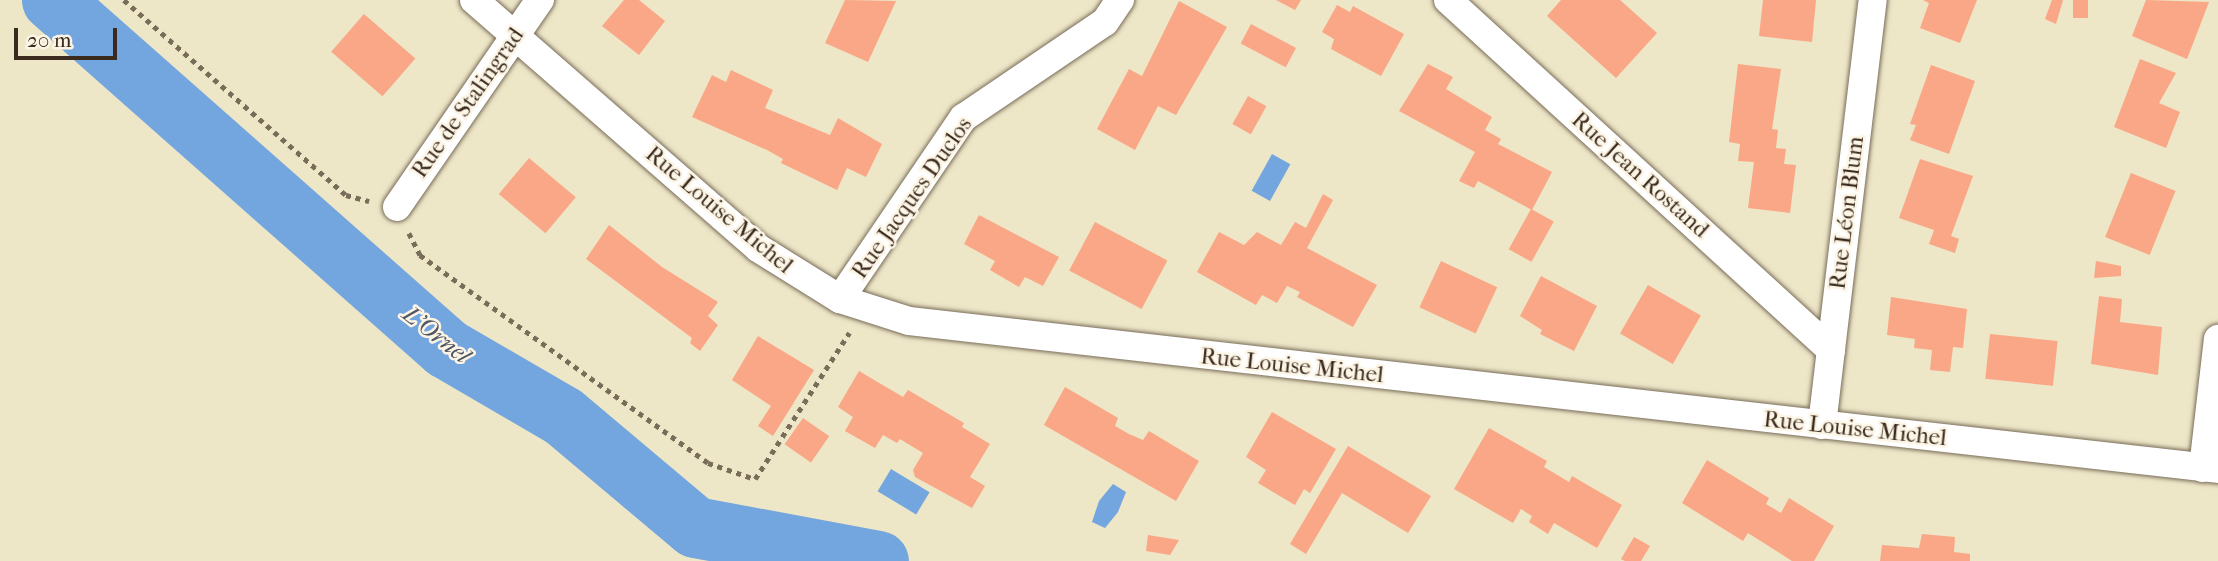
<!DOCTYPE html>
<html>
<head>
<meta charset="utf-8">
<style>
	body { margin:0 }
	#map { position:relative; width:2218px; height:561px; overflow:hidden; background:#ede6c7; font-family:"IM FELL French Canon",serif }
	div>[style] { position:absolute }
	.water>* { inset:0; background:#73a5df; transform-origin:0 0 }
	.river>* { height:61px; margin:-30.5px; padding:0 30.5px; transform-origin:30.5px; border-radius:30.5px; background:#73a5df }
	.building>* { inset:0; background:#f9a786; transform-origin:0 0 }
	.path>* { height:4.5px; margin-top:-2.25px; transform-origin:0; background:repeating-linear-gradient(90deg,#796c59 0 5px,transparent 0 10px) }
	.roads { filter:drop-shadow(0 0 2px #796c59) drop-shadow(0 0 2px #796c59) }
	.street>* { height:28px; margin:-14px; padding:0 14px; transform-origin:14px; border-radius:14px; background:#fff }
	span { translate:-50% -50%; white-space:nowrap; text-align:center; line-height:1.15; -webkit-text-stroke:5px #fcf5e5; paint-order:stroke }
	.street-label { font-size:23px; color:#3b2a1e }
	.water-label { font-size:24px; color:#4f5562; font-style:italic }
	.scale { position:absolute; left:14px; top:28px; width:103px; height:32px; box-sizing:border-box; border:4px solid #3b2a1e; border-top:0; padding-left:9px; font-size:21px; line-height:24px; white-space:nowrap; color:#3b2a1e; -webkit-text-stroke:5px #fcf5e5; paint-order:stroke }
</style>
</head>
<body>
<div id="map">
	<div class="water">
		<i style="left:1272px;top:154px;width:21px;height:42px;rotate:29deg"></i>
		<i style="left:891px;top:469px;width:45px;height:26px;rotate:31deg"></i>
		<i style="clip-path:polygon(1113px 484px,1126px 492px,1118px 512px,1105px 528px,1092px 522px,1099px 501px)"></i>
	</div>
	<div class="river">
		<i style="left:52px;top:0;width:526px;rotate:41.45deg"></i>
		<i style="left:446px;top:348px;width:135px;rotate:30.2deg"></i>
		<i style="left:563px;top:416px;width:172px;rotate:40.1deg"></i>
		<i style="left:695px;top:527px;width:186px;rotate:10.5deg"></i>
	</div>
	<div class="building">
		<i style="clip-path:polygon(624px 0,639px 0,665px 21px,639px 55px,602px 26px)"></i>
		<i style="clip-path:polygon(845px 0,896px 1px,868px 62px,825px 43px)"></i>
		<i style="clip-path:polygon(1276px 0,1301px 0,1295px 10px)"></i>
		<i style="clip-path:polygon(1561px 0,1620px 0,1657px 33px,1616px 78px,1547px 16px)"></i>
		<i style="clip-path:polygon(1763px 0,1816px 0,1812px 42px,1759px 36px)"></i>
		<i style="clip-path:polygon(1923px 0,1977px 0,1960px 43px,1920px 28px,1929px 3px)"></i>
		<i style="clip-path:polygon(2052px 0,2063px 0,2056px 24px,2045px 19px)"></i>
		<i style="left:2073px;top:0;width:15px;height:18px"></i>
		<i style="clip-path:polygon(2146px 0,2209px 2px,2187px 59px,2132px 36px)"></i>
		<i style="clip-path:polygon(1179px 1px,1227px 27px,1176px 115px,1158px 106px,1135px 150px,1097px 129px,1129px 69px,1142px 76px)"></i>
		<i style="clip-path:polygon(1337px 5px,1350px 12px,1353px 6px,1404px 34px,1381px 76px,1331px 49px,1334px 39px,1322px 32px)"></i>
		<i style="left:364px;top:14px;width:68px;height:50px;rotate:41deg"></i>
		<i style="left:1251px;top:24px;width:51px;height:22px;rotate:28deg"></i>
		<i style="clip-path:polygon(2140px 59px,2176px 73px,2159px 103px,2180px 112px,2166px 148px,2114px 127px)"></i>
		<i style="clip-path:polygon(1428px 64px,1453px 77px,1446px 89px,1492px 117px,1485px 130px,1501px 139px,1498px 144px,1552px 172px,1532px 210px,1478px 181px,1474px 188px,1459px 181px,1475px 152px,1399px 111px)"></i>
		<i style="clip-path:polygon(1738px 64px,1781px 69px,1772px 129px,1778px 130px,1776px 148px,1786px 149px,1784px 164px,1796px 165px,1790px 213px,1748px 208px,1754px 162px,1738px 161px,1740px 144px,1729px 142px)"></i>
		<i style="clip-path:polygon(1931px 65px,1975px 81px,1949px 154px,1910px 140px,1916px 125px,1910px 124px)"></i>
		<i style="clip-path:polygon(731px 70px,773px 90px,765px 108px,830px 135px,838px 118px,882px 144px,866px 177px,847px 168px,837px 190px,781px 163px,783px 159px,767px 150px,692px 117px,712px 75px,726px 82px)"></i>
		<i style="left:1248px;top:96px;width:21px;height:32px;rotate:29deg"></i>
		<i style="left:529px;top:158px;width:61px;height:47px;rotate:40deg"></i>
		<i style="clip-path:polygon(1920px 159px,1973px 176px,1951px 236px,1959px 239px,1955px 253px,1929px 244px,1934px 230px,1899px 218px)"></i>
		<i style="left:2131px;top:173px;width:48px;height:69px;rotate:22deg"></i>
		<i style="clip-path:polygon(1323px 194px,1333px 200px,1307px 248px,1377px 285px,1353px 327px,1297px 297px,1300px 292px,1287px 286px,1277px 303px,1262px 295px,1256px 305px,1197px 272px,1219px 232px,1244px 245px,1257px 232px,1281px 245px,1295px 222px,1306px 228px)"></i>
		<i style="left:1531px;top:209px;width:26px;height:46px;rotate:29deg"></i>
		<i style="clip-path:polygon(979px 215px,1059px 257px,1043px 286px,1025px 277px,1019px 287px,990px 270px,995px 261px,964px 244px)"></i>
		<i style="left:1095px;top:222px;width:82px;height:55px;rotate:28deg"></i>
		<i style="clip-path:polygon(609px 225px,662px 267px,718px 302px,708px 316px,718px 325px,700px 351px,690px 343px,692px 338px,586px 259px)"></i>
		<i style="left:1441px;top:261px;width:62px;height:51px;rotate:25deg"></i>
		<i style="clip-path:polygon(2096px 261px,2121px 266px,2121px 276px,2094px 278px)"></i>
		<i style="clip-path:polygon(1541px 276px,1597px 306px,1574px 351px,1540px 334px,1542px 330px,1520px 316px)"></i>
		<i style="left:1648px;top:285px;width:61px;height:56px;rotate:30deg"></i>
		<i style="clip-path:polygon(2099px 296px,2122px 299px,2120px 322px,2162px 327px,2158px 375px,2091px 364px)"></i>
		<i style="clip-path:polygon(1891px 297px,1967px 309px,1963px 348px,1953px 347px,1950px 372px,1930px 370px,1932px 350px,1914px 348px,1915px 339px,1887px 335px)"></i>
		<i style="left:1990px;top:334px;width:68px;height:45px;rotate:6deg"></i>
		<i style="clip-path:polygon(758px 336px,814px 370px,773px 436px,758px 426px,771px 406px,732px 380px)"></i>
		<i style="clip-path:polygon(859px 371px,903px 397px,908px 390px,964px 423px,962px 427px,990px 444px,970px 477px,985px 486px,972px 508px,915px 477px,913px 470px,923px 453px,900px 439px,897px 443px,883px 435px,875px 448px,845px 431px,853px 417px,838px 407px)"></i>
		<i style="clip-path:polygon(1065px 387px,1118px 418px,1115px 426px,1129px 434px,1143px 440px,1149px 431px,1199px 461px,1176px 501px,1044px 425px)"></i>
		<i style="clip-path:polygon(1272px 412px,1336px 449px,1310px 493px,1304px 489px,1295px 505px,1258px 483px,1266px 470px,1246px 457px)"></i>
		<i style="left:803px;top:418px;width:32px;height:32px;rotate:35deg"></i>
		<i style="clip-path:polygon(1489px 428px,1547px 461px,1544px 467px,1569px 482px,1572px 476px,1622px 505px,1597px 548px,1554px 523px,1548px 534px,1529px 522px,1532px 516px,1521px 509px,1513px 523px,1454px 489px)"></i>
		<i style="clip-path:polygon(1348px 446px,1431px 496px,1408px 533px,1342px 493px,1306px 554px,1290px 544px)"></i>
		<i style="clip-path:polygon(1707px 460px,1769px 498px,1766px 504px,1781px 513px,1789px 498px,1834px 526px,1814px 561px,1792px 561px,1748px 533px,1743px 541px,1682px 503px)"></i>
		<i style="clip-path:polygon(1922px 534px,1955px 537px,1954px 552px,1970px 554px,1970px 561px,1880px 561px,1882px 545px,1919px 548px)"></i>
		<i style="clip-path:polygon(1148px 535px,1179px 540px,1170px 555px,1146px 551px)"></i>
		<i style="clip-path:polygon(1634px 537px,1650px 546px,1641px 561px,1625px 561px,1621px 559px)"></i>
	</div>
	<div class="path">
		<i style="left:124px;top:0;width:295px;rotate:41.3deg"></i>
		<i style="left:346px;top:195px;width:24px;rotate:15deg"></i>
		<i style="left:409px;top:233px;width:25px;rotate:63deg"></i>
		<i style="left:420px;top:255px;width:355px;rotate:35.8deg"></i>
		<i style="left:708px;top:463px;width:50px;rotate:18.8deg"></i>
		<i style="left:755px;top:479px;width:174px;rotate:-57.2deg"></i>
	</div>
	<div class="roads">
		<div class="street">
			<i style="left:474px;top:0;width:377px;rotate:41.1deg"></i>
			<i style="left:758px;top:248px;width:97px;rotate:31.9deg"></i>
			<i style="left:840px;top:299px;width:72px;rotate:17.7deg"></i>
			<i style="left:909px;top:321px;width:1317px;rotate:6.45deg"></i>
			<i style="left:1448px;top:0;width:519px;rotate:42.42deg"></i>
			<i style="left:397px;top:207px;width:252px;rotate:-55.4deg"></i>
			<i style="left:840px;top:299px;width:219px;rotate:-55.8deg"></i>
			<i style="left:963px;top:118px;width:171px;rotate:-34.1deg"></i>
			<i style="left:1105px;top:22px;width:27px;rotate:-56deg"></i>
			<i style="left:1822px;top:425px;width:428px;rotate:-83.2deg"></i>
			<i style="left:2203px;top:468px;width:130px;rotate:-83.4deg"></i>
		</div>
	</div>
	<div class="street-label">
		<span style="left:468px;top:103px;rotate:-55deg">Rue de Stalingrad</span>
		<span style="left:1640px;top:175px;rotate:42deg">Rue Jean Rostand</span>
		<span style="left:912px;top:198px;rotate:-55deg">Rue Jacques Duclos</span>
		<span style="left:719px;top:210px;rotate:40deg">Rue Louise Michel</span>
		<span style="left:1847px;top:213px;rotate:-83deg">Rue Léon Blum</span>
		<span style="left:1292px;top:366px;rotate:6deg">Rue Louise Michel</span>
		<span style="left:1855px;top:429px;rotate:6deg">Rue Louise Michel</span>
	</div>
	<div class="water-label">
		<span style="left:436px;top:335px;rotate:38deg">L'Ornel</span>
	</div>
	<div class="scale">20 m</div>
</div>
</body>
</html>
